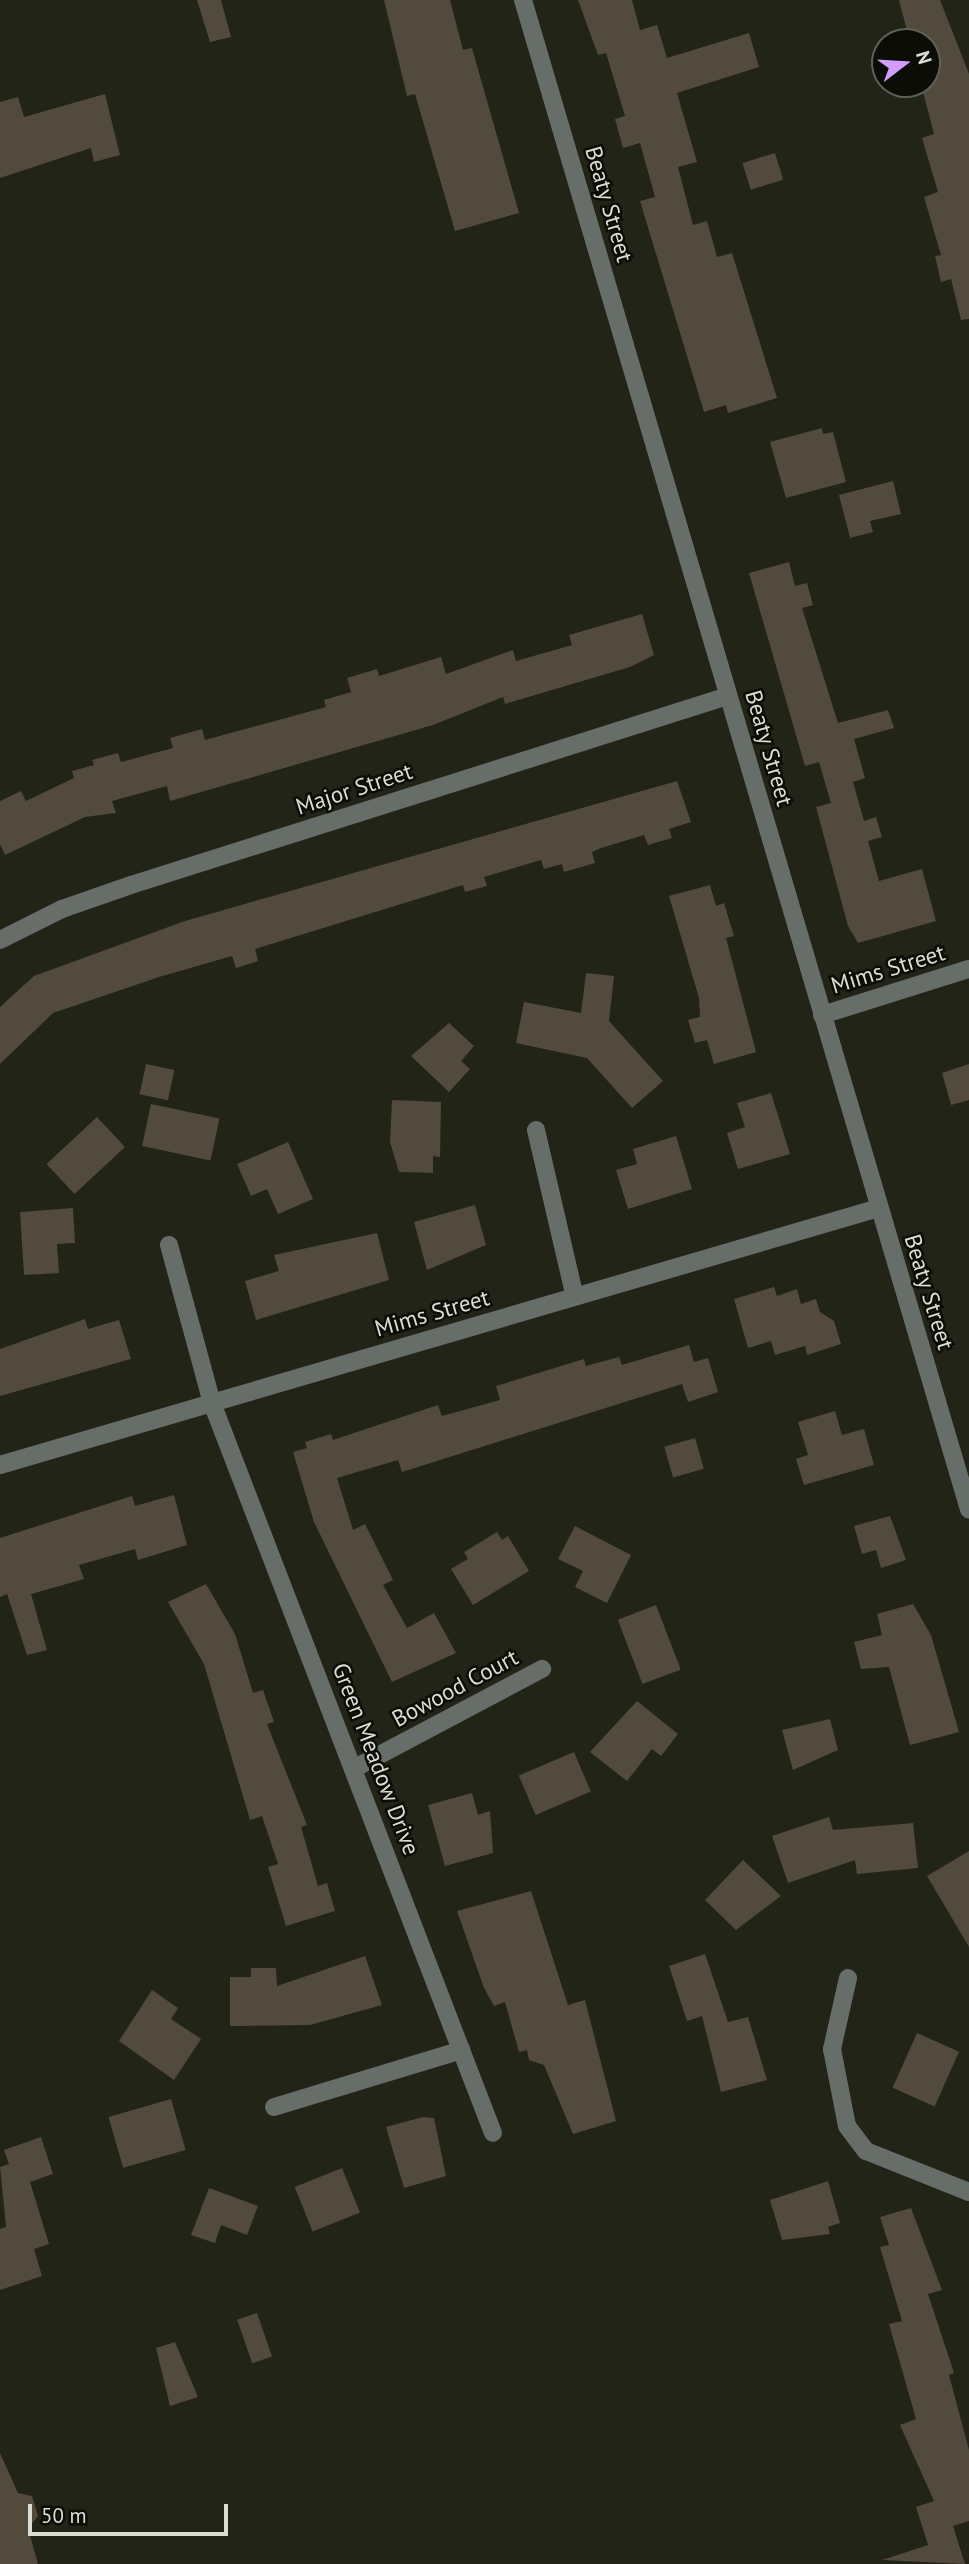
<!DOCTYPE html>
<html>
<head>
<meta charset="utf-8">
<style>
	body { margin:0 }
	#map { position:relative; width:969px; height:2564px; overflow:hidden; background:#222417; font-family:"PT Sans",sans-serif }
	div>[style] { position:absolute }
	.building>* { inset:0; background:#524a3d; transform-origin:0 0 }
	.minor>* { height:18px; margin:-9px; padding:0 9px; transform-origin:9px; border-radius:9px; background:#676d68 }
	span { translate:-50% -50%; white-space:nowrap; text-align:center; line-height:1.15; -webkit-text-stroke:5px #0c0d07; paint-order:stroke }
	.street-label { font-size:23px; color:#dcded5 }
	.north { position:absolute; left:871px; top:28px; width:70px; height:70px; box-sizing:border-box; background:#0c0d07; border:2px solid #5f6159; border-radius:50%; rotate:73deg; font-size:19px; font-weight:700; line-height:28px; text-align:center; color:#dcded5 }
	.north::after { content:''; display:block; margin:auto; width:24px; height:32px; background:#d29dfd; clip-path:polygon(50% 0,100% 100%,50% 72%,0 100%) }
	.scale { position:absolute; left:28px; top:2504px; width:200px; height:32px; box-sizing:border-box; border:4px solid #dcded5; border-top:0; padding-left:9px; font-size:21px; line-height:24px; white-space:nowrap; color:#dcded5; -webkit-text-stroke:5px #0c0d07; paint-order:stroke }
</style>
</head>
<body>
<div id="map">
	<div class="building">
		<i style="clip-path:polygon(197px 0,221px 0,231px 37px,210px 42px)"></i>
		<i style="clip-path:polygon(384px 0,450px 0,463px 50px,472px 48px,519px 213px,455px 231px,415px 94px,407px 96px)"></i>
		<i style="clip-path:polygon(578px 0,632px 0,640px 30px,657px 25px,667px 58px,749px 33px,759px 67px,677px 93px,697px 162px,678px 167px,693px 225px,707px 221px,717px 257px,732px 253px,777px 398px,728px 413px,726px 405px,704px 412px,640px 201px,655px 197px,640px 143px,623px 148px,615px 119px,625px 116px,606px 53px,598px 55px)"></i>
		<i style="clip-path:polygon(899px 0,940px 0,969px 74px,969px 319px,961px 320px,951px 279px,941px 282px,935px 256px,941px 255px,924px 197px,938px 192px,922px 138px,934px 134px,921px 84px,927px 84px,927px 42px,910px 42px)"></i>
		<i style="clip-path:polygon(105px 94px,120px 155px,94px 162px,91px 148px,0 178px,0 102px,18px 97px,24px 117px)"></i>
		<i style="left:775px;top:153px;width:28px;height:34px;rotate:73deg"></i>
		<i style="clip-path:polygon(822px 428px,823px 434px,833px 432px,846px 482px,786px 498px,770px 442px)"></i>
		<i style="clip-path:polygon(893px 481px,901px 514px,870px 521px,873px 532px,850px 538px,839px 495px)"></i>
		<i style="clip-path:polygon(789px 562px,795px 586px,807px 583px,813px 605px,802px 608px,838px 723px,888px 710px,894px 728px,854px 739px,865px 778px,853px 782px,864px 821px,876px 817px,882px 837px,868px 841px,879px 881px,922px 869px,936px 921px,858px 943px,848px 926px,816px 807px,831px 803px,819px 762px,805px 766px,749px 573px)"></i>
		<i style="clip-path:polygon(642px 614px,654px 655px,630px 667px,505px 704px,503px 697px,433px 725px,170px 801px,167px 786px,112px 801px,116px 813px,85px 817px,5px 855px,0 844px,0 801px,21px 791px,26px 801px,74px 778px,72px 771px,94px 765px,92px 760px,118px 753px,121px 762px,173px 748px,170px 738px,202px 729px,205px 740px,326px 707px,324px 700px,351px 692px,347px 678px,377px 669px,379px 676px,441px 657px,446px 674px,513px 650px,516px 661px,572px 645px,569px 635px)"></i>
		<i style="clip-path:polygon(677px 781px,691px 822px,669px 829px,672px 838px,648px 845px,644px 835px,601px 848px,592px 852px,595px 863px,564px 872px,562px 864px,544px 869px,541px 860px,484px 877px,487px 886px,465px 892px,463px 885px,255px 949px,258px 961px,236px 968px,232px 956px,159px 977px,53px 1013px,0 1064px,0 1007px,34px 976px,185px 921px)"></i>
		<i style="clip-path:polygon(710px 885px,716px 906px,724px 903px,734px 936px,726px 938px,756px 1052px,714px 1064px,707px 1040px,695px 1043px,688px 1020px,700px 1017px,699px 998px,669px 896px)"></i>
		<i style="clip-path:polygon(586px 973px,614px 976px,609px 1021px,663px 1081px,632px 1108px,587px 1058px,516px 1043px,524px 1002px,581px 1013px)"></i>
		<i style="clip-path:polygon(449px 1023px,474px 1046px,461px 1061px,470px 1069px,449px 1092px,411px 1056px)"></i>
		<i style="left:146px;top:1064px;width:29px;height:31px;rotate:12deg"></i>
		<i style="clip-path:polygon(969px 1064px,969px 1100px,951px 1105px,942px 1073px)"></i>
		<i style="clip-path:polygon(771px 1093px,790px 1154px,738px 1169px,727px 1133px,745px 1127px,737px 1103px)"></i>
		<i style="clip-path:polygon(392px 1100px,441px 1102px,440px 1157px,433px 1156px,433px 1173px,399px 1172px,390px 1142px)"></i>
		<i style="left:151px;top:1104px;width:70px;height:43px;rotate:12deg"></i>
		<i style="left:97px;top:1117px;width:41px;height:69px;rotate:47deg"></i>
		<i style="clip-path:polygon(676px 1136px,692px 1189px,628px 1209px,616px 1170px,637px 1164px,633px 1149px)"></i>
		<i style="clip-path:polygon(288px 1142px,313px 1199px,278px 1214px,267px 1189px,251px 1196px,237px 1164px)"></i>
		<i style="clip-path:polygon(475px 1205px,486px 1245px,427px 1270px,414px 1222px)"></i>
		<i style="clip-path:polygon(73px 1208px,75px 1243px,57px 1244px,59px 1273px,24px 1275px,20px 1212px)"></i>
		<i style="clip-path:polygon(377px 1233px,389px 1280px,256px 1320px,245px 1281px,279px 1271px,274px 1255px)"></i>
		<i style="clip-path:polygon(774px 1287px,777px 1296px,797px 1289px,801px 1304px,816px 1299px,820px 1312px,834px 1321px,841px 1344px,807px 1355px,805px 1346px,775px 1355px,771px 1341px,748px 1348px,734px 1299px)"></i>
		<i style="clip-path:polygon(85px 1319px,88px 1329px,119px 1320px,131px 1359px,0 1396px,0 1349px)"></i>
		<i style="clip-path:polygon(689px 1345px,694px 1362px,708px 1358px,718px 1392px,688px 1402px,682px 1384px,402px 1472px,398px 1460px,337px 1478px,353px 1530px,365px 1524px,393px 1580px,383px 1585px,407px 1628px,434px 1613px,456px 1653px,392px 1682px,314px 1522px,293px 1452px,307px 1448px,305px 1442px,331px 1434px,333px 1440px,438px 1405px,442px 1416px,500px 1400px,496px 1386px,584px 1359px,586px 1366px,619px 1357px,622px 1365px)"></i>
		<i style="clip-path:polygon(835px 1411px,842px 1435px,864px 1429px,874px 1465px,804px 1485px,796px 1459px,808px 1455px,798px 1422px)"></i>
		<i style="left:695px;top:1438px;width:32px;height:32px;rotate:74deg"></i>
		<i style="clip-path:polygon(174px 1495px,187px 1545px,138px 1560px,135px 1549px,79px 1565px,84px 1579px,31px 1594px,47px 1650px,27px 1655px,7px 1594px,0 1597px,0 1538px,132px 1496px,135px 1506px)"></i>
		<i style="clip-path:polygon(890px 1516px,906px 1560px,881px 1568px,876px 1550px,862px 1554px,854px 1526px)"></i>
		<i style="clip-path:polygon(575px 1526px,631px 1555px,607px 1603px,575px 1587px,583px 1571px,558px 1559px)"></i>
		<i style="clip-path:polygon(497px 1532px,502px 1540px,508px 1536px,529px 1571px,473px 1605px,451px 1569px,468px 1559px,464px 1552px)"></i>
		<i style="clip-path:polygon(206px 1584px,235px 1634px,253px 1693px,263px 1690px,274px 1722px,267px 1724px,307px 1825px,301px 1827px,318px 1886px,327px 1883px,335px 1911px,286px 1926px,268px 1867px,278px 1864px,262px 1816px,250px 1820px,204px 1664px,168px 1602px)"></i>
		<i style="clip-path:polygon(913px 1604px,931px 1635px,959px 1732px,910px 1745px,889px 1667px,861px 1669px,854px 1642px,882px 1635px,877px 1614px)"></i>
		<i style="left:656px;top:1605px;width:69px;height:41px;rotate:69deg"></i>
		<i style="clip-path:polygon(637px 1701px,678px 1734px,661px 1756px,652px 1749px,627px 1781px,590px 1752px)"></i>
		<i style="clip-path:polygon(830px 1719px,838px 1750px,793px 1770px,782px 1730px)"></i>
		<i style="left:574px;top:1752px;width:43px;height:60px;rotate:67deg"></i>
		<i style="clip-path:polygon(472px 1793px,478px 1815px,490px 1811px,493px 1853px,445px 1866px,428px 1805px)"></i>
		<i style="clip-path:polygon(829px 1817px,833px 1830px,913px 1823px,918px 1868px,857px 1874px,855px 1860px,788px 1883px,772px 1836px)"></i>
		<i style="clip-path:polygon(969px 1851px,969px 1947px,927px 1876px)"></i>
		<i style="clip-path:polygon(743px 1860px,781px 1896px,736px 1930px,705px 1900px)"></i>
		<i style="clip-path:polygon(531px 1891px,568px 2005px,585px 2000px,616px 2121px,573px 2134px,544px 2065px,529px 2060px,527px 2050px,519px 2052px,505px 2002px,494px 2006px,484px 1988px,457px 1911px)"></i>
		<i style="clip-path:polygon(705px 1954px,728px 2022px,748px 2017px,767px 2080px,721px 2092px,702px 2016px,687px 2021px,669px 1966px)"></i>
		<i style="clip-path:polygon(365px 1956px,382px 2005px,310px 2025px,230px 2026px,230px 1977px,251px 1977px,251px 1968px,276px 1968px,277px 1986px)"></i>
		<i style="clip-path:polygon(152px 1990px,178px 2008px,171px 2019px,201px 2039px,174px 2080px,119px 2041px)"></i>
		<i style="left:917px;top:2033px;width:46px;height:60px;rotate:24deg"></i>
		<i style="left:171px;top:2099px;width:53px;height:65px;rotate:74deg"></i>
		<i style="clip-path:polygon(423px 2117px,434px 2118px,446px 2176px,404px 2188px,386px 2127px)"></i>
		<i style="clip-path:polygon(41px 2137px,53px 2174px,30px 2182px,49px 2244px,34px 2249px,42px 2276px,0 2290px,0 2229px,6px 2227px,0 2167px,9px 2164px,4px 2150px)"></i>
		<i style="left:342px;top:2168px;width:48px;height:51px;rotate:68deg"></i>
		<i style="clip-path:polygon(828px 2181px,840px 2223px,828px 2227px,830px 2234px,782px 2240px,770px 2200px)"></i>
		<i style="clip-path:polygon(209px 2188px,258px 2206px,247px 2235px,221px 2225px,215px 2243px,191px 2235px)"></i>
		<i style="clip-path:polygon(911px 2208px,942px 2290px,928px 2294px,954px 2373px,949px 2375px,969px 2450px,969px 2521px,953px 2526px,965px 2564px,882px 2560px,928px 2545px,916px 2507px,934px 2501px,900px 2425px,916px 2419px,889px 2324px,902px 2321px,880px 2247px,889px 2245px,880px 2217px)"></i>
		<i style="left:257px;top:2313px;width:46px;height:21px;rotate:71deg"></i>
		<i style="clip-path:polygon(175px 2342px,198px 2397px,170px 2406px,156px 2348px)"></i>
		<i style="clip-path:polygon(0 2453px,18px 2493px,32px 2496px,38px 2516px,28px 2528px,38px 2564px,0 2564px)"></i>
	</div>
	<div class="minor">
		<i style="left:523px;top:0;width:1574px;rotate:73.54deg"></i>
		<i style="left:0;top:940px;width:69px;rotate:-26.6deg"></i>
		<i style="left:62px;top:909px;width:73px;rotate:-19.2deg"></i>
		<i style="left:131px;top:885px;width:626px;rotate:-17.57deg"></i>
		<i style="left:822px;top:1015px;width:154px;rotate:-17.4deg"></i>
		<i style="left:536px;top:1130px;width:171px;rotate:76.9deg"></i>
		<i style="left:169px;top:1245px;width:164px;rotate:74.8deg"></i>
		<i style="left:212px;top:1403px;width:782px;rotate:68.95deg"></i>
		<i style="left:0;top:1465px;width:916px;rotate:-16.3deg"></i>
		<i style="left:353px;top:1769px;width:214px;rotate:-27.9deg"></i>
		<i style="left:848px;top:1978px;width:73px;rotate:102.7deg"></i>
		<i style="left:832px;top:2049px;width:78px;rotate:79deg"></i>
		<i style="left:847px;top:2126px;width:31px;rotate:53deg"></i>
		<i style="left:866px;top:2151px;width:111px;rotate:21.7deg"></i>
		<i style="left:274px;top:2107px;width:196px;rotate:-16.9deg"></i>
	</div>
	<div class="street-label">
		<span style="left:609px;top:204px;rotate:74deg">Beaty Street</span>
		<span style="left:769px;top:748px;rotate:74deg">Beaty Street</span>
		<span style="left:354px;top:789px;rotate:-18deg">Major Street</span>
		<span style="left:888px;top:969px;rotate:-17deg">Mims Street</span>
		<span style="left:929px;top:1292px;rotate:73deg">Beaty Street</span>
		<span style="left:432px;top:1313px;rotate:-16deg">Mims Street</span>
		<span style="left:455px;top:1688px;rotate:-28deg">Bowood Court</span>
		<span style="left:376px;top:1759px;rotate:69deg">Green Meadow Drive</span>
	</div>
	<div class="north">N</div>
	<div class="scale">50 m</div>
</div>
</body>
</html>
